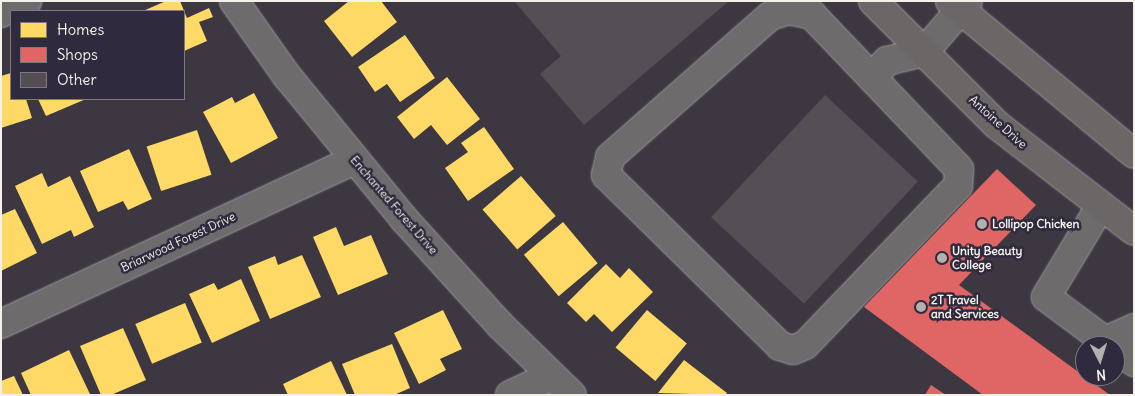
<!DOCTYPE html>
<html>
<head>
<meta charset="utf-8">
<style>
	body { margin:0 }
	#map { position:relative; width:1135px; height:396px; overflow:hidden; background:#3c3740; font-family:Delius,sans-serif }
	div>[style] { position:absolute }
	.homes>* { inset:0; background:#ffd966; transform-origin:0 0 }
	.shops>* { inset:0; background:#e06666 }
	.building>* { inset:0; background:#554e54; transform-origin:0 0 }
	.roads { filter:drop-shadow(0 0 1px #9f9c9f) drop-shadow(0 0 1px #9f9c9f) }
	.minor>* { height:28px; margin:-14px; padding:0 14px; transform-origin:14px; border-radius:14px; background:#6e6b6d }
	.major>* { height:28px; margin:-14px; padding:0 14px; transform-origin:14px; border-radius:14px; background:#6a6766 }
	.dots>* { width:14px; height:14px; translate:-50% -50%; box-sizing:border-box; border:2px solid #2f2a3d; border-radius:50% }
	span { translate:-50% -50%; white-space:nowrap; text-align:center; line-height:1.15; -webkit-text-stroke:5px #2f2a3d; paint-order:stroke }
	.street-label { font-size:12px; color:#f4f1e8 }
	.poi-label { font-size:12px; color:#f4f1e8; font-weight:700 }
	.left { translate:0 -50%; text-align:left }
	.frame { position:absolute; inset:0; border:2px solid #f4f1e8; pointer-events:none }
	.legend { position:absolute; left:10px; top:10px; width:175px; height:90px; box-sizing:border-box; background:#2f2a3d; border:1px solid #7e7a81; margin:0; padding:6px 9px; list-style:none; font-size:15px; color:#f4f1e8 }
	.legend li { display:flex; align-items:center; gap:10px; height:25px }
	.legend b { width:25px; border:1px solid #7e7a81 }
	.north { position:absolute; left:1075px; top:336px; width:50px; height:50px; box-sizing:border-box; background:#2f2a3d; border:1px solid #7e7a81; border-radius:50%; rotate:175deg; font-size:14px; font-weight:700; line-height:20px; text-align:center; color:#f4f1e8 }
	.north::after { content:''; display:block; margin:auto; width:18px; height:22px; background:#b4b0ad; clip-path:polygon(50% 0,100% 100%,50% 72%,0 100%) }
</style>
</head>
<body>
<div id="map">
	<div class="homes">
		<i style="clip-path:polygon(166px 1px,180px 1px,187px 18px,209px 8px,213px 17px,199px 22px,207px 41px,184px 51px,184px 11px,143px 11px)"></i>
		<i style="clip-path:polygon(349px 1px,381px 1px,397px 22px,352px 57px,324px 21px)"></i>
		<i style="clip-path:polygon(405px 35px,435px 78px,400px 102px,387px 84px,375px 92px,358px 67px)"></i>
		<i style="clip-path:polygon(11px 73px,11px 99px,26px 99px,32px 118px,1px 128px,1px 76px)"></i>
		<i style="clip-path:polygon(447px 77px,480px 119px,447px 145px,431px 125px,414px 139px,397px 117px)"></i>
		<i style="clip-path:polygon(254px 93px,278px 138px,231px 163px,203px 112px,232px 97px,235px 103px)"></i>
		<i style="clip-path:polygon(38px 99px,86px 99px,46px 116px)"></i>
		<i style="clip-path:polygon(484px 127px,514px 169px,468px 201px,445px 168px,468px 152px,461px 143px)"></i>
		<i style="left:197px;top:130px;width:47px;height:53px;rotate:72deg"></i>
		<i style="clip-path:polygon(129px 149px,152px 199px,128px 210px,123px 201px,98px 212px,80px 171px)"></i>
		<i style="clip-path:polygon(42px 173px,48px 187px,70px 176px,94px 227px,74px 237px,71px 230px,42px 244px,15px 186px)"></i>
		<i style="left:521px;top:176px;width:53px;height:51px;rotate:49deg"></i>
		<i style="clip-path:polygon(15px 209px,37px 253px,1px 271px,1px 215px)"></i>
		<i style="left:563px;top:222px;width:54px;height:51px;rotate:50deg"></i>
		<i style="clip-path:polygon(336px 227px,344px 246px,371px 235px,388px 274px,338px 295px,313px 237px)"></i>
		<i style="clip-path:polygon(302px 255px,321px 297px,270px 319px,248px 267px,275px 256px,278px 265px)"></i>
		<i style="clip-path:polygon(606px 264px,620px 278px,629px 268px,653px 292px,612px 332px,594px 314px,586px 322px,567px 303px)"></i>
		<i style="clip-path:polygon(241px 279px,260px 321px,212px 343px,189px 294px,214px 283px,218px 290px)"></i>
		<i style="left:185px;top:303px;width:43px;height:54px;rotate:67deg"></i>
		<i style="clip-path:polygon(443px 310px,462px 349px,440px 359px,446px 370px,419px 384px,394px 333px)"></i>
		<i style="left:647px;top:310px;width:52px;height:49px;rotate:40deg"></i>
		<i style="clip-path:polygon(123px 328px,146px 380px,111px 395px,101px 395px,80px 346px)"></i>
		<i style="clip-path:polygon(392px 344px,410px 388px,394px 395px,355px 395px,342px 364px)"></i>
		<i style="clip-path:polygon(69px 350px,90px 394px,31px 395px,21px 373px)"></i>
		<i style="clip-path:polygon(684px 360px,727px 393px,726px 395px,658px 393px)"></i>
		<i style="clip-path:polygon(331px 361px,347px 395px,288px 395px,283px 384px)"></i>
		<i style="clip-path:polygon(14px 376px,23px 395px,1px 395px,1px 381px)"></i>
	</div>
	<div class="shops">
		<i style="clip-path:polygon(997px 169px,1036px 205px,959px 285px,1110px 395px,983px 395px,864px 307px)"></i>
		<i style="clip-path:polygon(931px 385px,946px 395px,925px 395px)"></i>
	</div>
	<div class="building">
		<i style="clip-path:polygon(514px 1px,729px 1px,584px 125px,540px 74px,561px 56px)"></i>
		<i style="left:825px;top:95px;width:127px;height:167px;rotate:43deg"></i>
	</div>
	<div class="roads">
		<div class="minor">
			<i style="left:234px;top:1px;width:92px;rotate:54.8deg"></i>
			<i style="left:287px;top:76px;width:185px;rotate:50.7deg"></i>
			<i style="left:404px;top:219px;width:143px;rotate:47.8deg"></i>
			<i style="left:500px;top:325px;width:100px;rotate:44.2deg"></i>
			<i style="left:789px;top:10px;width:24px;rotate:12deg"></i>
			<i style="left:812px;top:15px;width:213px;rotate:46.3deg"></i>
			<i style="left:959px;top:169px;width:17px;rotate:93deg"></i>
			<i style="left:958px;top:186px;width:11px;rotate:135deg"></i>
			<i style="left:950px;top:194px;width:209px;rotate:133.8deg"></i>
			<i style="left:805px;top:345px;width:13px;rotate:157deg"></i>
			<i style="left:793px;top:350px;width:14px;rotate:-163deg"></i>
			<i style="left:780px;top:346px;width:244px;rotate:-135.5deg"></i>
			<i style="left:606px;top:175px;width:18px;rotate:-77deg"></i>
			<i style="left:610px;top:157px;width:213px;rotate:-41.4deg"></i>
			<i style="left:770px;top:16px;width:20px;rotate:-18deg"></i>
			<i style="left:1px;top:13px;width:29px;rotate:-25deg"></i>
			<i style="left:872px;top:78px;width:23px;rotate:-49deg"></i>
			<i style="left:887px;top:61px;width:38px;rotate:-14deg"></i>
			<i style="left:924px;top:52px;width:67px;rotate:-49.2deg"></i>
			<i style="left:1100px;top:207px;width:105px;rotate:121deg"></i>
			<i style="left:1046px;top:297px;width:82px;rotate:36.6deg"></i>
			<i style="left:1px;top:324px;width:389px;rotate:-24.9deg"></i>
			<i style="left:1105px;top:341px;width:32px;rotate:-24deg"></i>
			<i style="left:1115px;top:348px;width:24px;rotate:36deg"></i>
			<i style="left:510px;top:395px;width:45px;rotate:-24.9deg"></i>
		</div>
		<div class="major">
			<i style="left:873px;top:1px;width:175px;rotate:45deg"></i>
			<i style="left:997px;top:125px;width:173px;rotate:37.7deg"></i>
			<i style="left:950px;top:1px;width:239px;rotate:39.7deg"></i>
		</div>
	</div>
	<div class="dots">
		<i style="left:982px;top:224px;background:#b4b0ad"></i>
		<i style="left:942px;top:258px;background:#b4b0ad"></i>
		<i style="left:921px;top:307px;background:#b4b0ad"></i>
	</div>
	<div class="street-label">
		<span style="left:998px;top:122px;rotate:42deg">Antoine Drive</span>
		<span style="left:394px;top:205px;rotate:49deg">Enchanted Forest Drive</span>
		<span style="left:178px;top:242px;rotate:-25deg">Briarwood Forest Drive</span>
	</div>
	<div class="poi-label">
		<span class="left" style="left:992px;top:224px">Lollipop Chicken</span>
		<span class="left" style="left:952px;top:258px">Unity Beauty<br>College</span>
		<span class="left" style="left:931px;top:307px">2T Travel<br>and Services</span>
	</div>
	<div class="frame"></div>
	<ul class="legend">
	<li><b style="height:14px;background:#ffd966"></b>Homes</li>
	<li><b style="height:14px;background:#e06666"></b>Shops</li>
	<li><b style="height:14px;background:#554e54"></b>Other</li>
	</ul>
	<div class="north">N</div>
</div>
</body>
</html>
